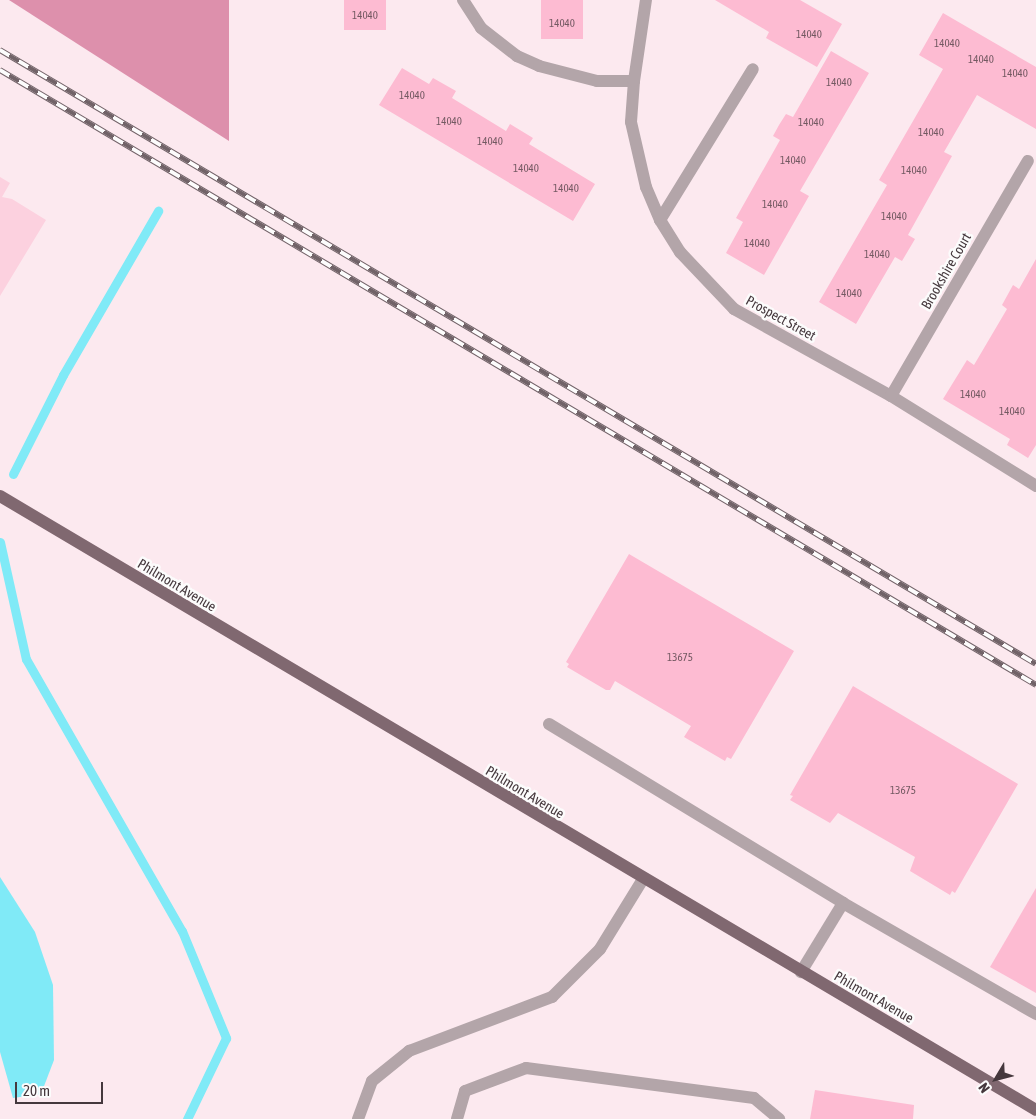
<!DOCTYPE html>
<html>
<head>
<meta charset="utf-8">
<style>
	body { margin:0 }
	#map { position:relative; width:1036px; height:1119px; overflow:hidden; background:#fce9ef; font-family:"Asap Condensed",sans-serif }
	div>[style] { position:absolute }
	.green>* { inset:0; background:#fcd1df }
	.forest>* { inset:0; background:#dd90ac }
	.water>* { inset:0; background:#80eaf7 }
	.stream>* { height:9px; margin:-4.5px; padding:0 4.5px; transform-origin:4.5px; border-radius:4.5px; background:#80eaf7 }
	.building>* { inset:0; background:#fdbbd2; transform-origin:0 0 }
	.minor>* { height:12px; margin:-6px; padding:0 6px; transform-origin:6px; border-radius:6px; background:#b3a5a9 }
	.major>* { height:12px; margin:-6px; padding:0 6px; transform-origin:6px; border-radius:6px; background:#806870 }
	.rail>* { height:5.5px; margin-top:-2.75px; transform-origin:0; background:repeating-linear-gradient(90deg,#fcfcfc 0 11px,#716368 0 22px); box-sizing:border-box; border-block:1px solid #716368 }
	span { translate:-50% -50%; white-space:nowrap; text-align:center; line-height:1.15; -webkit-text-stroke:5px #fcfcfc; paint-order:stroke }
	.number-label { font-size:11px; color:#735962 }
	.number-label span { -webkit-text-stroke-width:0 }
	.street-label { font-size:14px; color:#45383d }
	.north { position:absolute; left:971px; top:1054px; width:50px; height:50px; -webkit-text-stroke:4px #fcfcfc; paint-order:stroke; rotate:233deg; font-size:14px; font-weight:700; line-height:20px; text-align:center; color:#45383d }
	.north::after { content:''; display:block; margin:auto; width:18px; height:22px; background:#45383d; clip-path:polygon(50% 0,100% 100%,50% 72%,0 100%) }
	.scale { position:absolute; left:15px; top:1082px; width:88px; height:22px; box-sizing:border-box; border:2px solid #45383d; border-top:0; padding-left:6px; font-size:15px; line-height:18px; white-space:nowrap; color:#45383d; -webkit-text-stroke:4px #fcfcfc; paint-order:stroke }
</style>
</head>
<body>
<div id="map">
	<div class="green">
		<i style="clip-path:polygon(0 177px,10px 183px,2px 197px,12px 199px,46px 220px,0 296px)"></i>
	</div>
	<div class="forest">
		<i style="clip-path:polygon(9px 0,229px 0,229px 141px)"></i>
	</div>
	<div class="water">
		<i style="clip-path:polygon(0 877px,35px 932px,53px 985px,54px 1060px,41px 1094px,13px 1098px,0 1052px)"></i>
	</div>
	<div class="stream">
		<i style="left:13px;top:474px;width:111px;rotate:-63.2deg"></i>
		<i style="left:63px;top:375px;width:190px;rotate:-59.9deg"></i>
		<i style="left:0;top:542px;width:120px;rotate:77.5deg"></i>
		<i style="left:26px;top:659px;width:314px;rotate:60.2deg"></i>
		<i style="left:182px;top:931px;width:116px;rotate:67.6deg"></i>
		<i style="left:226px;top:1038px;width:90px;rotate:115.7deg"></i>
	</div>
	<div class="building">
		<i style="left:344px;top:0;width:42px;height:30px"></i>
		<i style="left:541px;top:0;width:42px;height:39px"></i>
		<i style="clip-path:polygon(715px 0,800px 0,842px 24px,817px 67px,766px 38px,769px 32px)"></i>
		<i style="clip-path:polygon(943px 13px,1036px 67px,1036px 129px,977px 95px,944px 152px,952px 156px,908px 235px,915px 239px,902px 261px,895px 257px,856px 324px,819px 302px,887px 185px,879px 180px,943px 69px,919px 55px)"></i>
		<i style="clip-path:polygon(831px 51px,869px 73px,800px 191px,809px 196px,764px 275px,726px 253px,743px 222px,736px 218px,780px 140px,773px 136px,779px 125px,786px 114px,793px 117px)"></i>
		<i style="clip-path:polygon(402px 68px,429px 84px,433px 78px,456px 91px,452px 98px,506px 131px,510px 124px,533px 138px,529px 144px,595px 184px,573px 221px,379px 105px)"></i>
		<i style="clip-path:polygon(1036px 259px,1036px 445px,1028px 458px,1007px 445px,1010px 439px,943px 399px,967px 360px,974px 365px,1007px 309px,1002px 305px,1013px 285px,1019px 289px)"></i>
		<i style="clip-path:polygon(629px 554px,794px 651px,731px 759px,727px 757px,725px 761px,684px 737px,691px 726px,615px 681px,610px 690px,606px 690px,567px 667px,569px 664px,566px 662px)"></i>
		<i style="clip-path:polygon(853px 686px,1018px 784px,955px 893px,952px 891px,950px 895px,910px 871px,915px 857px,838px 813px,830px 823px,790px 800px,793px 796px,790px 795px)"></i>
		<i style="clip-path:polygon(1036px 888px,1036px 993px,990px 967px)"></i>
		<i style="clip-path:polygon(815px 1090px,914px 1105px,913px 1119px,810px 1119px)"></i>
	</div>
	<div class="minor">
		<i style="left:463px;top:0;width:33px;rotate:57deg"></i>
		<i style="left:481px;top:28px;width:46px;rotate:37.9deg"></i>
		<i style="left:517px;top:56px;width:24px;rotate:24deg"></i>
		<i style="left:539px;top:66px;width:60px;rotate:14.5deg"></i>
		<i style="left:597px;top:81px;width:37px"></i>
		<i style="left:634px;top:81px;width:41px;rotate:94.2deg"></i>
		<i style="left:631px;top:122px;width:67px;rotate:77deg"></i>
		<i style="left:646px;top:187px;width:36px;rotate:67deg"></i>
		<i style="left:660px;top:220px;width:38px;rotate:58deg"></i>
		<i style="left:680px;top:252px;width:79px;rotate:46.5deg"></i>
		<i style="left:734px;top:309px;width:179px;rotate:29deg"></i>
		<i style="left:891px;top:396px;width:171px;rotate:31.8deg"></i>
		<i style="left:634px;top:81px;width:82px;rotate:-81.6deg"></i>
		<i style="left:660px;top:220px;width:177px;rotate:-58.4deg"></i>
		<i style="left:891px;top:396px;width:272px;rotate:-59.8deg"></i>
		<i style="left:549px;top:724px;width:344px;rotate:31.3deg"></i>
		<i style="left:843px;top:903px;width:81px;rotate:121.3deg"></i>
		<i style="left:843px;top:903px;width:223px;rotate:29.9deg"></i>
		<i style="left:358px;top:1119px;width:40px;rotate:-69.8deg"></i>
		<i style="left:372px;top:1081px;width:48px;rotate:-39deg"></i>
		<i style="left:409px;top:1051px;width:153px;rotate:-20.7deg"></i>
		<i style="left:552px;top:997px;width:68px;rotate:-45deg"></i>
		<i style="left:600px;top:949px;width:82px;rotate:-58.4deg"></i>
		<i style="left:457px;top:1119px;width:29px;rotate:-74deg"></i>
		<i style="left:465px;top:1091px;width:65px;rotate:-20.7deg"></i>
		<i style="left:526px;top:1068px;width:230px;rotate:7.5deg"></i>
		<i style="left:754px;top:1098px;width:33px;rotate:40deg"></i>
	</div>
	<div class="major">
		<i style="left:0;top:496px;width:1204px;rotate:30.65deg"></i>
	</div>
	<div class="rail">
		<i style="left:0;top:50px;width:1204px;rotate:30.65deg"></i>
		<i style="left:0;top:70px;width:1205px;rotate:30.69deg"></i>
	</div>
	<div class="number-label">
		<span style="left:365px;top:15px">14040</span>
		<span style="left:562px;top:23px">14040</span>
		<span style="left:809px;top:34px">14040</span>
		<span style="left:947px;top:43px">14040</span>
		<span style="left:981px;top:59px">14040</span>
		<span style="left:1015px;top:73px">14040</span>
		<span style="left:839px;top:82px">14040</span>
		<span style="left:412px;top:95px">14040</span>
		<span style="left:449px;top:121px">14040</span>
		<span style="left:811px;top:122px">14040</span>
		<span style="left:931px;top:132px">14040</span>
		<span style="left:490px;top:141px">14040</span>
		<span style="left:793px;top:160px">14040</span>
		<span style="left:526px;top:168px">14040</span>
		<span style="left:914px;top:170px">14040</span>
		<span style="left:566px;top:188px">14040</span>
		<span style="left:775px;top:204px">14040</span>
		<span style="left:894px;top:216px">14040</span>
		<span style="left:757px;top:243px">14040</span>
		<span style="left:877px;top:254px">14040</span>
		<span style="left:849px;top:293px">14040</span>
		<span style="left:973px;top:394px">14040</span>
		<span style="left:1012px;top:411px">14040</span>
		<span style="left:680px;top:657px">13675</span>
		<span style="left:903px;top:790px">13675</span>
	</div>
	<div class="street-label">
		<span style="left:946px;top:271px;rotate:-60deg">Brookshire Court</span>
		<span style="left:781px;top:318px;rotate:29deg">Prospect Street</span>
		<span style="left:177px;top:585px;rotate:31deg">Philmont Avenue</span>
		<span style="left:525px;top:792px;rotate:31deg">Philmont Avenue</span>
		<span style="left:874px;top:997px;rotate:30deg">Philmont Avenue</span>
	</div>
	<div class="north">N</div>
	<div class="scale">20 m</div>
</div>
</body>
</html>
